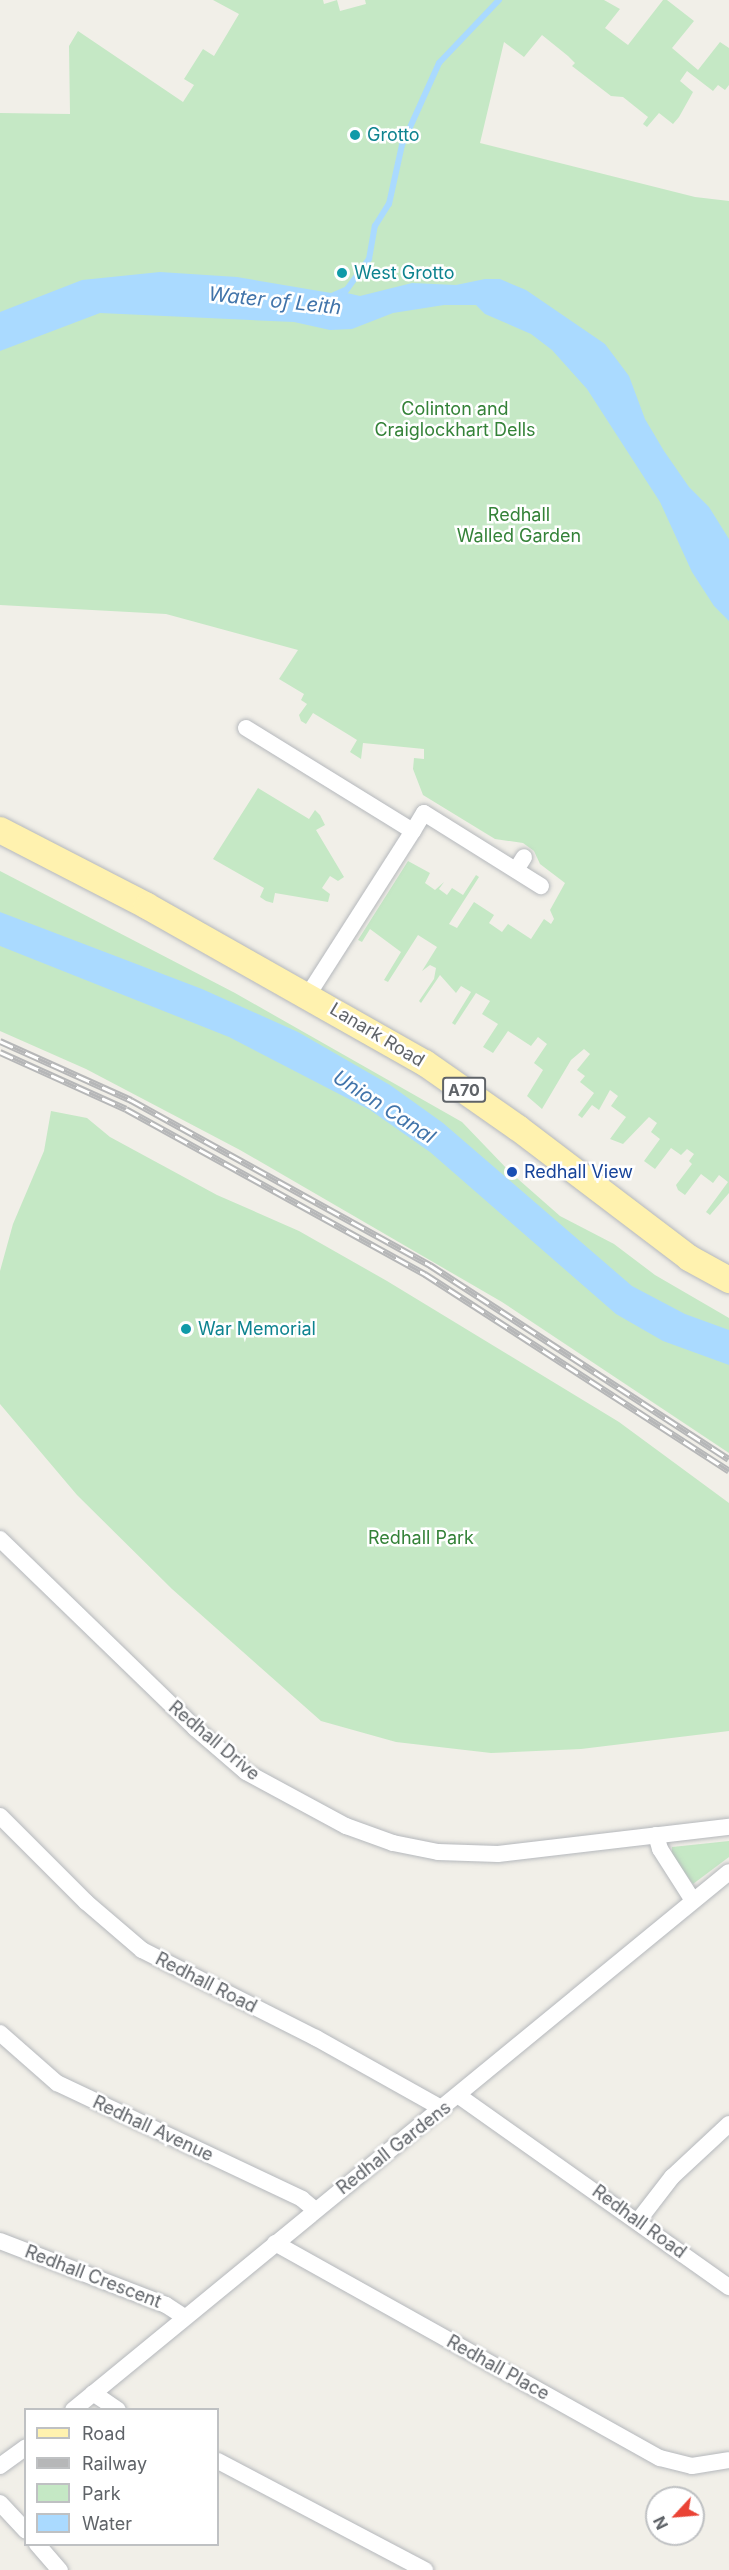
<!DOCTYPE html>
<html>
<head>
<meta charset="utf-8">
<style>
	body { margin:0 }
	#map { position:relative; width:729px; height:2570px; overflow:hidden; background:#f1efe8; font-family:Inter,sans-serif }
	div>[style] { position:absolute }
	.green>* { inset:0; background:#c5e8c5 }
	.water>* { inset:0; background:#aadaff }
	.stream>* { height:6px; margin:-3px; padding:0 3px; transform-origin:3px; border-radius:3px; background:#aadaff }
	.roads { filter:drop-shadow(0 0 2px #b5b8bc) drop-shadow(0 0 2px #b5b8bc) }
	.street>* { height:16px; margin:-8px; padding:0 8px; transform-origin:8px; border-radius:8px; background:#fff }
	.primary>* { height:26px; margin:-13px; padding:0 13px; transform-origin:13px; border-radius:13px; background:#fff2af }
	.rail>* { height:7px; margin-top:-3.5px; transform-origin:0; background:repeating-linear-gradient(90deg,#fff 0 14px,#b6b7b8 0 28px); box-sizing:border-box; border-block:2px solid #b6b7b8 }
	.dots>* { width:16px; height:16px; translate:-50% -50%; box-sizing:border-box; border:3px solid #fff; border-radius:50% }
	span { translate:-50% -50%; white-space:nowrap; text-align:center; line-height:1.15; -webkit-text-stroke:5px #fff; paint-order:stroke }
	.shield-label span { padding:2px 4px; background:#fff; border:2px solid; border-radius:4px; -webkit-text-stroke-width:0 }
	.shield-label { font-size:16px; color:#5f6368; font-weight:700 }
	.culture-label { font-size:18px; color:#0d838f }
	.left { translate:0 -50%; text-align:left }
	.park-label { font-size:18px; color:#348238 }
	.street-label { font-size:18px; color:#5f6368 }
	.transit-label { font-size:18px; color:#164399 }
	.water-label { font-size:20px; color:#4174aa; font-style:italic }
	.legend { position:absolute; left:24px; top:2408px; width:195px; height:138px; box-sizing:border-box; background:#fff; border:2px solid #bfc1c3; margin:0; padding:8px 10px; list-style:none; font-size:18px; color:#5f6368 }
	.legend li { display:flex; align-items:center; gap:12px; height:30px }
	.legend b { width:30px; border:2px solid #bfc1c3 }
	.north { position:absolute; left:645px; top:2486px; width:60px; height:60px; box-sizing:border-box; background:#fff; border:2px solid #bfc1c3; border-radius:50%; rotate:244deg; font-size:16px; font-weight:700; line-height:24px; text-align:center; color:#5f6368 }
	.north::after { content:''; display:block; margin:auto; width:21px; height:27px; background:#ea4335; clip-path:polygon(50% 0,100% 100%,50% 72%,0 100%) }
</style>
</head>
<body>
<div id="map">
	<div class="green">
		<i style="clip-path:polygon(213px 0,323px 0,324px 4px,337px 0,340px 11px,366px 4px,365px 0,604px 0,620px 9px,605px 28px,628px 45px,663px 0,667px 0,694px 21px,672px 48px,698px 70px,720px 42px,729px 48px,729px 85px,725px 90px,718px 85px,713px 91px,687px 71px,680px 81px,693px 92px,679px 117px,673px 124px,659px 113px,647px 127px,643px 124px,648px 117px,623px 97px,611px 96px,572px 66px,575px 63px,568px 56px,542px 35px,524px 57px,504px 42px,480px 143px,695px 197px,729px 201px,729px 1193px,710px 1215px,706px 1212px,728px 1182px,719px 1175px,713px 1183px,701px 1174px,685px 1195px,678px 1190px,676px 1185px,692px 1164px,689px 1161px,694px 1154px,687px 1149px,681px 1155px,671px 1148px,655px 1169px,644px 1161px,660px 1139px,651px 1132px,657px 1123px,649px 1117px,623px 1144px,610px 1139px,626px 1117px,611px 1106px,618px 1096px,610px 1090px,599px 1110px,592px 1105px,582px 1118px,578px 1115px,594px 1093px,580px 1082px,585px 1076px,577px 1070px,590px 1054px,584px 1049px,571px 1060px,542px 1109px,527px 1096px,543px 1070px,534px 1063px,547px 1044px,538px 1037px,531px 1046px,508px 1031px,493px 1053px,483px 1047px,498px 1024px,482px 1014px,490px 1001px,476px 993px,455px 1025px,452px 1023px,471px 992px,461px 986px,456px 993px,440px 975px,421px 1003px,419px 1001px,434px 979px,436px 968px,430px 965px,422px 971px,437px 947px,418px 935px,388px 982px,384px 980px,401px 952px,370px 929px,362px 942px,358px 940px,408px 861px,430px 873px,425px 883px,435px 890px,444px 882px,439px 889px,447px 895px,452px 888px,463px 895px,476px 875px,479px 877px,449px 924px,457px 928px,474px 902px,494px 915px,489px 923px,502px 932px,508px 924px,531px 939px,544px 919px,551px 924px,554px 919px,550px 910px,565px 883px,540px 864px,534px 851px,523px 843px,495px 839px,423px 795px,413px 769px,414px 758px,424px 759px,424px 749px,363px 743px,361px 759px,350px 752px,357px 740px,349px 735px,313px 713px,306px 724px,301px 721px,299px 715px,307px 704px,301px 700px,304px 694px,279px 679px,298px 650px,166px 614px,0 605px,0 113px,70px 114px,69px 46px,78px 31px,183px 102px,194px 85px,184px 79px,203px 49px,214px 56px,239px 14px)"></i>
		<i style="clip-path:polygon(258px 788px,309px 819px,315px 810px,320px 815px,325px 825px,316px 830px,344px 877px,338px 881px,330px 876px,322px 888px,330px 894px,328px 902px,275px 893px,273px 903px,266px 901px,260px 897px,264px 888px,213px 859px)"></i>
		<i style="clip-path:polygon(0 871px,235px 993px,462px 1122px,510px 1172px,560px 1216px,614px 1244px,655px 1275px,729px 1318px,729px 1453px,502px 1302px,240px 1150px,86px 1069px,0 1031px)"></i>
		<i style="clip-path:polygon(51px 1111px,87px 1118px,110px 1137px,217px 1195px,299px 1231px,387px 1281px,619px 1422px,729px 1503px,729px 1731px,581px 1749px,491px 1753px,396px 1742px,321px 1721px,172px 1589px,77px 1495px,0 1404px,0 1271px,13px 1224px,44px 1151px)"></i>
		<i style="clip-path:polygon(729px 1841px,729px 1857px,693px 1884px,672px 1855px,672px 1847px)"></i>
	</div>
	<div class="water">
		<i style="clip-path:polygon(160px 272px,237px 277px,331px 293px,347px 286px,347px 293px,360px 296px,412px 283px,456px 285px,485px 279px,500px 279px,526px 290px,605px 344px,629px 376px,645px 419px,664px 451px,689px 487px,709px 507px,729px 539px,729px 621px,714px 606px,692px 572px,660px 502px,587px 389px,552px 350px,531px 334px,485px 314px,476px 305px,444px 305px,393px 313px,352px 329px,330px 330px,294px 322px,100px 313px,0 351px,0 312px,82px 280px)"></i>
		<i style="clip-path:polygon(0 912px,202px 989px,298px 1032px,390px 1085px,443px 1123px,632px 1286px,685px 1314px,729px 1330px,729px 1365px,663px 1341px,616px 1314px,430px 1152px,370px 1110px,229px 1037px,0 946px)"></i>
	</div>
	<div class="stream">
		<i style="left:345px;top:292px;width:41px;rotate:-54deg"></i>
		<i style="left:369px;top:259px;width:34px;rotate:-80deg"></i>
		<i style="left:375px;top:226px;width:26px;rotate:-58deg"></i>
		<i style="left:389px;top:204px;width:60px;rotate:-77.6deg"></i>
		<i style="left:402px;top:145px;width:90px;rotate:-65.7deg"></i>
		<i style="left:439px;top:63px;width:87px;rotate:-46.4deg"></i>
	</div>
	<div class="roads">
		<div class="street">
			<i style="left:246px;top:728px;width:196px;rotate:31.7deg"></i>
			<i style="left:413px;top:831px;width:21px;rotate:-59deg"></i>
			<i style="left:424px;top:813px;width:138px;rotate:32deg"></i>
			<i style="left:516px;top:870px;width:15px;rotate:-58deg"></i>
			<i style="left:308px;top:995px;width:195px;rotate:-57.4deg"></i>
			<i style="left:0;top:1539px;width:272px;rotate:44.1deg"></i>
			<i style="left:195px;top:1728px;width:67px;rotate:40.8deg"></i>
			<i style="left:246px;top:1772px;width:114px;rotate:28.4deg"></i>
			<i style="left:346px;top:1826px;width:50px;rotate:19.9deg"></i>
			<i style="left:393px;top:1843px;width:46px;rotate:11.3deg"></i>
			<i style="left:438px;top:1852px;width:60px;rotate:1.9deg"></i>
			<i style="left:498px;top:1854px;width:233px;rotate:-6.7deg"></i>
			<i style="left:0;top:1816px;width:122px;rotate:45deg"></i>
			<i style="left:86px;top:1902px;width:74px;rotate:40.6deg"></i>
			<i style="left:142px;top:1950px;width:195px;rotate:26.8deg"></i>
			<i style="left:316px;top:2038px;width:145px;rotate:29.2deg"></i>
			<i style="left:656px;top:1835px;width:15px;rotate:74deg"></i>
			<i style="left:660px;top:1849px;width:59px;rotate:57.4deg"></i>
			<i style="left:0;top:2033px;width:76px;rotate:41.3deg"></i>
			<i style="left:57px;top:2083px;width:271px;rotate:25.3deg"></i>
			<i style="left:302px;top:2199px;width:17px;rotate:40deg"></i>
			<i style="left:459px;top:2096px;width:331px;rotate:35.3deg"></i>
			<i style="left:638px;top:2221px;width:56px;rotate:-52.3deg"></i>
			<i style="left:672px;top:2177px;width:78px;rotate:-42.9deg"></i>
			<i style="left:0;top:2241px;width:178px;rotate:21.1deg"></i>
			<i style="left:166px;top:2305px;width:20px;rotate:33deg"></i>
			<i style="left:275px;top:2243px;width:441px;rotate:29.2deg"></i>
			<i style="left:660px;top:2458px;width:33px;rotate:14deg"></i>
			<i style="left:692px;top:2466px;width:37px;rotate:-9deg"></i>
			<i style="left:93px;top:2393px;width:30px;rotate:34deg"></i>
			<i style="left:73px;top:2410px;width:848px;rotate:-39.36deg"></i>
			<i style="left:218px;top:2461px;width:234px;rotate:27.8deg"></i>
			<i style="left:0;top:2466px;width:32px;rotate:-36deg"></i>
			<i style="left:0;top:2503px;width:38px;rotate:47deg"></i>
			<i style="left:37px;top:2544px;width:35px;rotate:49deg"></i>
		</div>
		<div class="primary">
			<i style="left:0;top:830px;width:165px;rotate:27.3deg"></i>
			<i style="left:147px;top:906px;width:319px;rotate:29.5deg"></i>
			<i style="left:425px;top:1063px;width:113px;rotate:35deg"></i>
			<i style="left:518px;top:1128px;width:215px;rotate:37.2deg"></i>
			<i style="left:689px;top:1258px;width:46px;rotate:28.8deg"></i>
		</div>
	</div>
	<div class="rail">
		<i style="left:0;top:1041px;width:144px;rotate:24.2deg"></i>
		<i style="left:131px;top:1100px;width:342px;rotate:28.9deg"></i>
		<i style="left:430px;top:1265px;width:356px;rotate:33deg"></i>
		<i style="left:0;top:1052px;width:138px;rotate:24.3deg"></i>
		<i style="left:126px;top:1109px;width:342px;rotate:28.9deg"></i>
		<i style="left:425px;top:1274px;width:362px;rotate:32.9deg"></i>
	</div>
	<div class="dots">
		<i style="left:355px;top:135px;background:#0f9aa8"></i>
		<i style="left:342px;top:273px;background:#0f9aa8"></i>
		<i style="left:512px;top:1172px;background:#1a4fb4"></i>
		<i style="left:186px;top:1329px;background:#0f9aa8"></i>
	</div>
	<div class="shield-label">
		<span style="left:464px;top:1090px">A70</span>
	</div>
	<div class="culture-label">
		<span class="left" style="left:367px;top:135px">Grotto</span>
		<span class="left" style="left:354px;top:273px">West Grotto</span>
		<span class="left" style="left:198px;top:1329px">War Memorial</span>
	</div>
	<div class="park-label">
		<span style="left:455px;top:420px">Colinton and<br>Craiglockhart Dells</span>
		<span style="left:519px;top:526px">Redhall<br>Walled Garden</span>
		<span style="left:421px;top:1538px">Redhall Park</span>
	</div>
	<div class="street-label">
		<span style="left:377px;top:1035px;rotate:31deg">Lanark Road</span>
		<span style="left:214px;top:1741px;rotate:40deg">Redhall Drive</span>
		<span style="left:206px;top:1983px;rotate:27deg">Redhall Road</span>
		<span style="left:153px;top:2129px;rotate:25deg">Redhall Avenue</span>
		<span style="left:394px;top:2148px;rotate:-38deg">Redhall Gardens</span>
		<span style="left:639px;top:2222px;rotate:36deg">Redhall Road</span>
		<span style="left:93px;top:2277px;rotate:21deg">Redhall Crescent</span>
		<span style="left:498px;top:2368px;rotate:29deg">Redhall Place</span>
	</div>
	<div class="transit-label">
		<span class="left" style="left:524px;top:1172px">Redhall View</span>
	</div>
	<div class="water-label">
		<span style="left:275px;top:301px;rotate:6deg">Water of Leith</span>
		<span style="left:384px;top:1107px;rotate:33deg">Union Canal</span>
	</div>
	<ul class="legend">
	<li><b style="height:8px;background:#fff2af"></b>Road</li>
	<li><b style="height:8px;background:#b6b7b8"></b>Railway</li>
	<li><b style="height:16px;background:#c5e8c5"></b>Park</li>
	<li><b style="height:16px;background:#aadaff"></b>Water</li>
	</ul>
	<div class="north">N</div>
</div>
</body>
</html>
